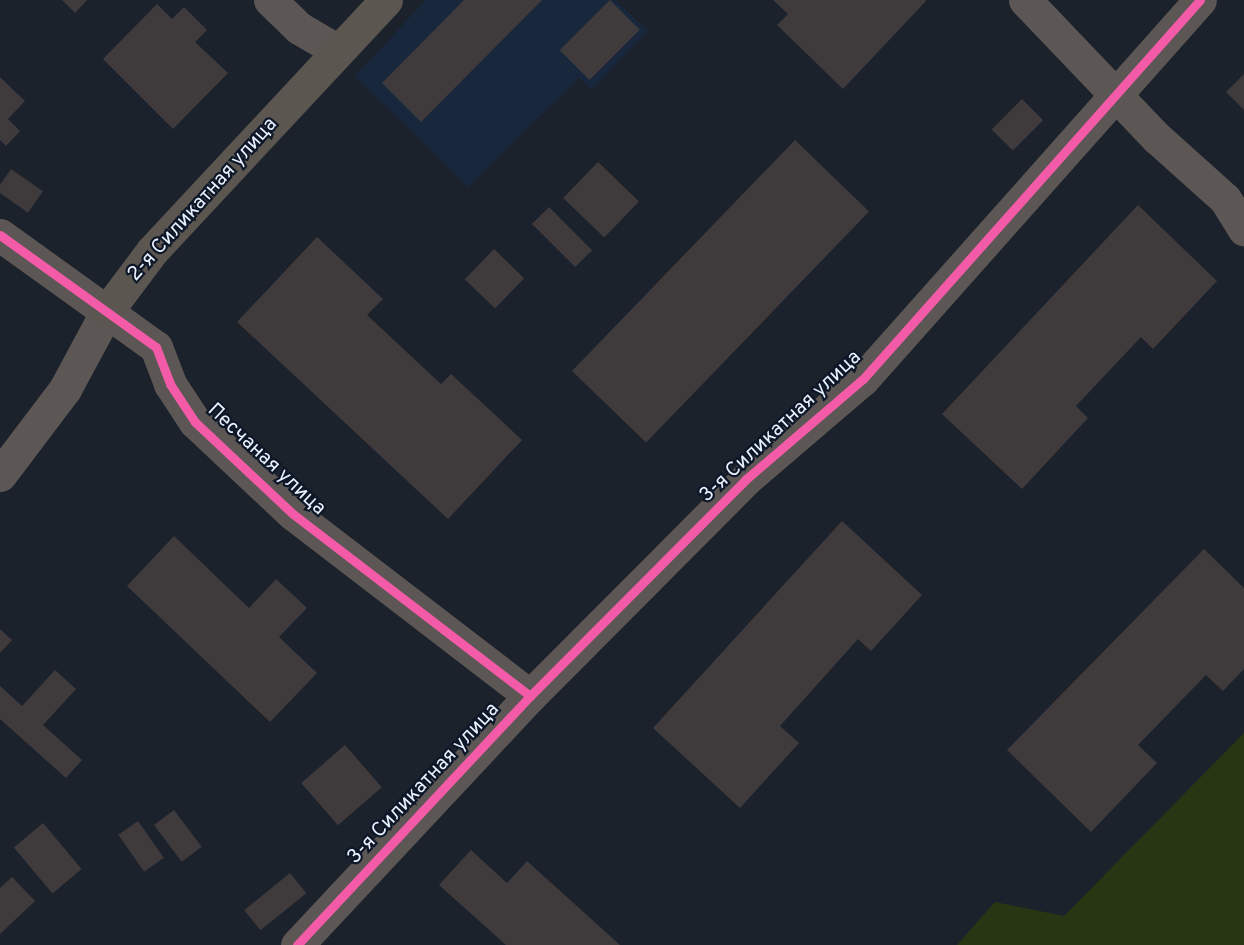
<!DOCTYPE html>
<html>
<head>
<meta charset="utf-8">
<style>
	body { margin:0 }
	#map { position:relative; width:1244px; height:945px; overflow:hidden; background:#1c222c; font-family:Overpass,sans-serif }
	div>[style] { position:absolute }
	.built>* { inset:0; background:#19273c }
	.green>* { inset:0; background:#293613 }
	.building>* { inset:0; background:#3f3a3c; transform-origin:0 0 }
	.street>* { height:33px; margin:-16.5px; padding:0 16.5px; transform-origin:16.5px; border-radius:16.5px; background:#5c5754 }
	.secondary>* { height:33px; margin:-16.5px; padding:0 16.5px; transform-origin:16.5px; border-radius:16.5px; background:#5c5651 }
	.cycleway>* { height:9px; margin:-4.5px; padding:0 4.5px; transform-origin:4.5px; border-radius:4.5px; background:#f35aa7 }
	span { translate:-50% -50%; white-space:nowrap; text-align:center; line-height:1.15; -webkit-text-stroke:4.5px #0d1728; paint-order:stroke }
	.street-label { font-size:20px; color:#eaf1fe }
</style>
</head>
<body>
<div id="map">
	<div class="built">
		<i style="clip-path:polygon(426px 0,615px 0,648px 31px,591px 90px,579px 78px,468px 187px,355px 76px)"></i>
	</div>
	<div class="green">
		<i style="clip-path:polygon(1244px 733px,1244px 945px,957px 945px,995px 902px,1064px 916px)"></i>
	</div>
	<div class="building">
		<i style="clip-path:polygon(62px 0,87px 0,75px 13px)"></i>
		<i style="clip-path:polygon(464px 0,542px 0,421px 122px,382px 83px)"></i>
		<i style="left:610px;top:0;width:42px;height:71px;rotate:45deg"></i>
		<i style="clip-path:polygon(773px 0,925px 0,926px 1px,843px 89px,777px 25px,788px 14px)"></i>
		<i style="clip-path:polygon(157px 4px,172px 19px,184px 7px,207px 30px,195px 42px,228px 73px,173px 129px,103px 59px)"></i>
		<i style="clip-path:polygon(1244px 74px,1244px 110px,1226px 92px)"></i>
		<i style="clip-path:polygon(0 77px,25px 101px,8px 119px,20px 131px,6px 146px,0 140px)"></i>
		<i style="left:1022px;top:99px;width:30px;height:43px;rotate:45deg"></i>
		<i style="left:795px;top:140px;width:103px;height:321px;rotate:44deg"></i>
		<i style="left:598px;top:162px;width:57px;height:50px;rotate:44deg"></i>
		<i style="left:11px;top:169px;width:39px;height:26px;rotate:35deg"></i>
		<i style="clip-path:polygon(1138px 205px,1217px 281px,1153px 349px,1141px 337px,1076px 406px,1088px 418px,1022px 489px,942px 414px)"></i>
		<i style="left:549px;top:207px;width:61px;height:24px;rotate:45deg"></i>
		<i style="clip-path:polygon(317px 237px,383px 299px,367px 315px,441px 384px,451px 374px,522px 440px,448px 519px,237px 322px)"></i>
		<i style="left:494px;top:249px;width:42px;height:42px;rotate:44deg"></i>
		<i style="clip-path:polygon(842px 521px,922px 595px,871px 651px,858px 639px,780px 726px,799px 743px,740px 808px,653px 728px)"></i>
		<i style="clip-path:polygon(174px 536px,249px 608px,276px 579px,307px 608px,279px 637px,317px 673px,270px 722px,127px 586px)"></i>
		<i style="clip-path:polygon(1204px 549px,1244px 588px,1244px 669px,1223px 691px,1206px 675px,1138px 745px,1157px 763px,1091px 832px,1007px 750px)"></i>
		<i style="clip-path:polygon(0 629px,12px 640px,0 653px)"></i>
		<i style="clip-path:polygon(55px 670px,76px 689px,43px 725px,82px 760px,66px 778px,0 719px,0 686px,22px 706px)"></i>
		<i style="left:345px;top:745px;width:56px;height:58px;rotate:49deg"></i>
		<i style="left:174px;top:810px;width:46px;height:25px;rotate:53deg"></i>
		<i style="left:138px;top:821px;width:45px;height:24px;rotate:55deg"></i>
		<i style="left:43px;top:823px;width:60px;height:38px;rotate:50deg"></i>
		<i style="clip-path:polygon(471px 850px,507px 883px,527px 861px,620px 945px,506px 945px,439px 885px)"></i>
		<i style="left:290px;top:873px;width:26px;height:59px;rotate:51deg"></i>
		<i style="clip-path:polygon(12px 877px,35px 901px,0 934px,0 888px)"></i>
	</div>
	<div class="street">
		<i style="left:270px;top:0;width:40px;rotate:44deg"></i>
		<i style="left:299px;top:28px;width:45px;rotate:30.5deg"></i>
		<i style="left:1025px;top:0;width:191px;rotate:46.3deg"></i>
		<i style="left:1157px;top:138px;width:91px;rotate:41.9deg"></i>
		<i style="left:1225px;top:199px;width:36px;rotate:58deg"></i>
		<i style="left:0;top:235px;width:192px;rotate:35.7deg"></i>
		<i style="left:156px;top:347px;width:40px;rotate:69deg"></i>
		<i style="left:170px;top:384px;width:45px;rotate:56.7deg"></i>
		<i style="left:195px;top:422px;width:134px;rotate:43.2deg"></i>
		<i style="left:293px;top:514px;width:299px;rotate:37.5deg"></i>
		<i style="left:0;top:475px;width:108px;rotate:-52.9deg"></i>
		<i style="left:65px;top:389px;width:89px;rotate:-61.7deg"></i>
		<i style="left:297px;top:945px;width:341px;rotate:-46.9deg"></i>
		<i style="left:530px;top:696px;width:305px;rotate:-45.1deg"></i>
		<i style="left:745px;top:480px;width:155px;rotate:-40.6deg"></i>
		<i style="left:863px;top:379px;width:507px;rotate:-48.36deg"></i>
	</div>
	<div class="secondary">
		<i style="left:107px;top:311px;width:75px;rotate:-53.1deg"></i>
		<i style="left:152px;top:251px;width:343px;rotate:-47deg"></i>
	</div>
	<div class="cycleway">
		<i style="left:0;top:235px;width:192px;rotate:35.7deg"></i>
		<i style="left:156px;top:347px;width:40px;rotate:69deg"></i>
		<i style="left:170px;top:384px;width:45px;rotate:56.7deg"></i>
		<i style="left:195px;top:422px;width:134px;rotate:43.2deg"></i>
		<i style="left:293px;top:514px;width:299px;rotate:37.5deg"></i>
		<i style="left:297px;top:945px;width:341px;rotate:-46.9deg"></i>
		<i style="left:530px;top:696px;width:305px;rotate:-45.1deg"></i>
		<i style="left:745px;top:480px;width:155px;rotate:-40.6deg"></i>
		<i style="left:863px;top:379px;width:507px;rotate:-48.36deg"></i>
	</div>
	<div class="street-label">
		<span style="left:203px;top:200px;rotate:-48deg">2-я Силикатная улица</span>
		<span style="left:781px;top:427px;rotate:-43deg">3-я Силикатная улица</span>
		<span style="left:266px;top:460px;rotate:43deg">Песчаная улица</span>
		<span style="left:424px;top:784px;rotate:-47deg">3-я Силикатная улица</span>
	</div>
</div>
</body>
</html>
